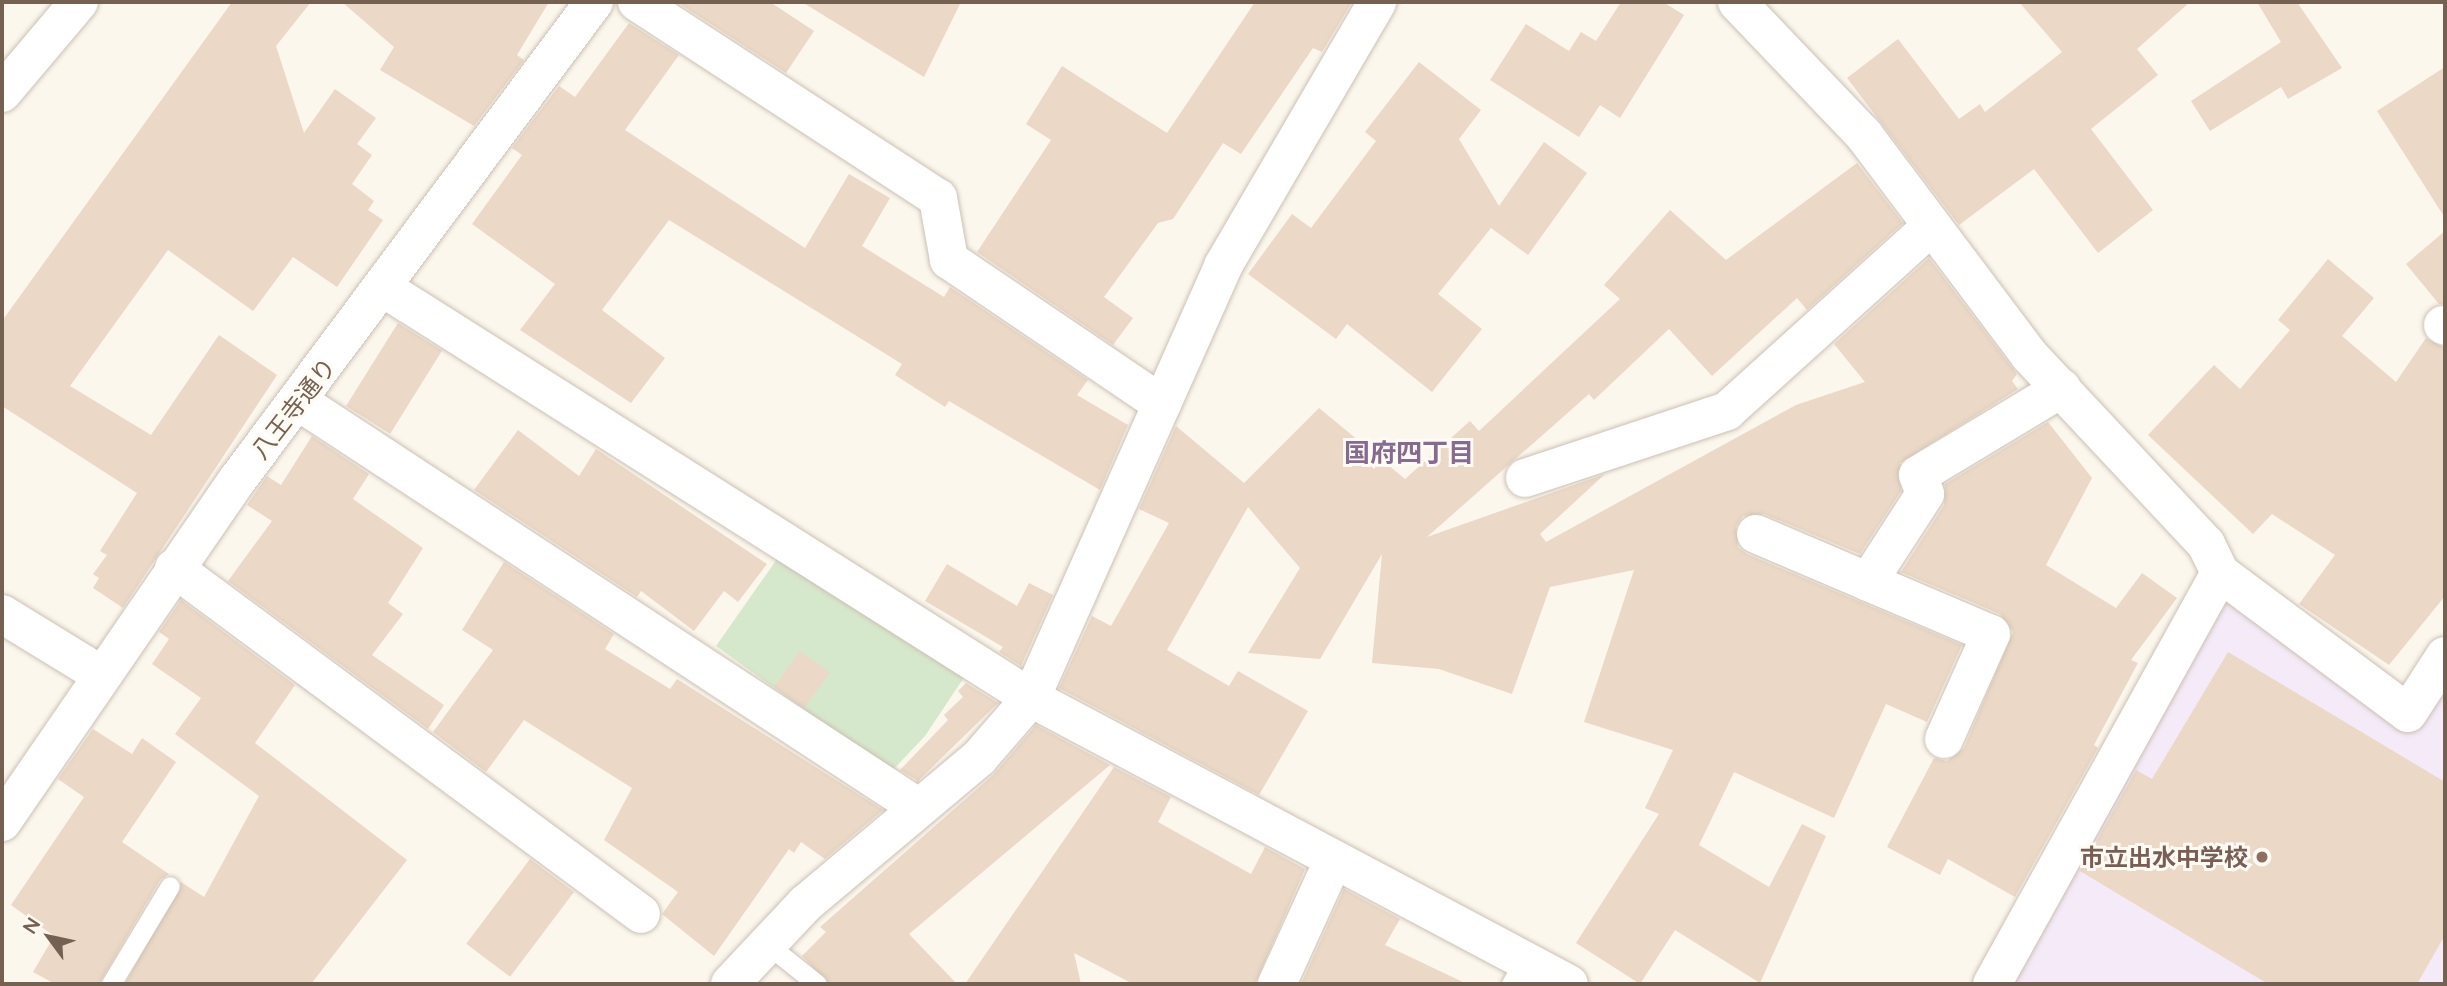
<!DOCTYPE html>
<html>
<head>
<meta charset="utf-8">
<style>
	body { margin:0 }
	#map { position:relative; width:2447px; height:986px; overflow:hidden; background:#fbf7ed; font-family:Lato,"Noto Sans JP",sans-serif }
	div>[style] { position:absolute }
	.education>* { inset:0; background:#f4eaf8 }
	.green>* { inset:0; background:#d6e8cc }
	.building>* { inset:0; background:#ebd8c6; transform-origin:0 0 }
	.roads { filter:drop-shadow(0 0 2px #cdc0b4) drop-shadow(0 0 2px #cdc0b4) }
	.lane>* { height:19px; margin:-9.5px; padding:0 9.5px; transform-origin:9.5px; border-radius:9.5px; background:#fff }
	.street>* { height:38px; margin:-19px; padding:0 19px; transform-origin:19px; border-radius:19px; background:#fff }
	.secondary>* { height:38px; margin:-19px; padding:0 19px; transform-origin:19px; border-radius:19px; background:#fff }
	.dots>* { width:19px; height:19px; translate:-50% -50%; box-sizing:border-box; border:4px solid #fefaf4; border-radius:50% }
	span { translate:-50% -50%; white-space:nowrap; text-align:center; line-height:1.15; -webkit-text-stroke:6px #fefaf4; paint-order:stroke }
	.street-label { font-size:24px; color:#756152 }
	.education-label { font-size:24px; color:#785e54; font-weight:700 }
	.right { translate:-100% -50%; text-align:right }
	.neighbourhood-label { font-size:26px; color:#866a8f; font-weight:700 }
	.frame { position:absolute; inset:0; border:4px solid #756152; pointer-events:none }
	.north { position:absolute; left:14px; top:902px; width:70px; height:70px; -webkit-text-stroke:5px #fefaf4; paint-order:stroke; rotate:303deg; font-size:19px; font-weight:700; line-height:28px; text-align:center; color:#756152 }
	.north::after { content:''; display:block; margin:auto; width:24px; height:32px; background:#756152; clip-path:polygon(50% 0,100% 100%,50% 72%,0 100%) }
</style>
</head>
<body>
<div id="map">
	<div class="education">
		<i style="clip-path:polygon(2234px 587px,2412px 729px,2445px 679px,2445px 984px,2004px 984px)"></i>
	</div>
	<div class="green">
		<i style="clip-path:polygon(784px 549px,971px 667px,925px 736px,891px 772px,716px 646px)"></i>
	</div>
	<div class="building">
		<i style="clip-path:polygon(232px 2px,311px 2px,276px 46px,304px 133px,335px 89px,376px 118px,357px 144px,372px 155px,352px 184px,374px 201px,368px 210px,383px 220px,337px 287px,293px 257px,253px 311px,168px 250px,70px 386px,151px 435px,219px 335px,277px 375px,123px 608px,93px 588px,99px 578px,93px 574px,107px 555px,100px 551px,137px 493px,2px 406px,2px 321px)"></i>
		<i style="clip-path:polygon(342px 2px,549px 2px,517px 55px,524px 60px,474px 126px,380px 70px,394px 47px)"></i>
		<i style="clip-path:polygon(677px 2px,770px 2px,814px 31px,786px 73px)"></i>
		<i style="clip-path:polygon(802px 2px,961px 2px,924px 77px)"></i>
		<i style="clip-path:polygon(1255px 2px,1352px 2px,1322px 52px,1313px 48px,1241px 154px,1223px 143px,1173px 219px,1158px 223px,1104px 297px,1133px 318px,1113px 345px,977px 252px,1051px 140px,1026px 124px,1062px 66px,1167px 133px)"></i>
		<i style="clip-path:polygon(1621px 2px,1663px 2px,1684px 15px,1620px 118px,1600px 105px,1579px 137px,1490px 80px,1526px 24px,1569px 51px,1581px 32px,1596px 41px)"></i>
		<i style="clip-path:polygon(2019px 2px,2190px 2px,2137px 49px,2158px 75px,2091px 129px,2153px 210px,2098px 253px,2034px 169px,1959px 225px,1847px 78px,1898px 39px,1959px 119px,1980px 104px,1985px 112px,2062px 52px)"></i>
		<i style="clip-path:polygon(2257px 2px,2297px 2px,2342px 68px,2288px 99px,2281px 87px,2210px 131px,2191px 101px,2281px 42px)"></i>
		<i style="clip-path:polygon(629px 23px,679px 55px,625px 130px,805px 248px,849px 174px,890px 198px,862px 246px,944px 297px,950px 287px,1088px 380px,1077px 395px,1128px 425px,1100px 490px,949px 401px,945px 407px,895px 375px,902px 364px,669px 220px,602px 310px,665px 358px,631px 403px,520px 330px,555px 284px,472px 224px,522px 155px,512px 148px,559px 86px,575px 97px)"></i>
		<i style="clip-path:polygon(1419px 62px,1481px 110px,1459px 139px,1499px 206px,1544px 142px,1587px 173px,1528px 255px,1491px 228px,1438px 294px,1482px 329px,1432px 392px,1347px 324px,1336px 339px,1248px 274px,1292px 214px,1311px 228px,1376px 141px,1365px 132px)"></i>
		<i style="clip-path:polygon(2445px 67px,2445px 218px,2377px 111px)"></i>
		<i style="clip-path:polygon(1857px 163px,1903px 223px,1807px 310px,1797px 298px,1712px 376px,1669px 329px,1594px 400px,1589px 394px,1427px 537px,1605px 474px,1540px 534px,1546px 542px,1796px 405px,1865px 382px,1834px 344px,1929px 258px,2017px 374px,2012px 381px,2018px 389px,1900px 463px,1901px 491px,1860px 554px,1764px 514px,1743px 516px,1736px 526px,1738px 547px,1747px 554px,1962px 645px,1927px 722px,1886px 704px,1834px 818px,1734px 772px,1699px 845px,1769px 887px,1802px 824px,1826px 836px,1760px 983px,1675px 930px,1640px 984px,1576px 943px,1659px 814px,1645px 808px,1673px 750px,1584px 722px,1634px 570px,1550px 587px,1512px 694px,1439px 669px,1372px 663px,1382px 554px,1320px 659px,1248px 653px,1300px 568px,1248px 507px,1167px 650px,1229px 686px,1238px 671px,1308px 711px,1259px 795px,1059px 688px,1092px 616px,1111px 626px,1169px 523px,1139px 509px,1176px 426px,1244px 483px,1319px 408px,1405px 479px,1470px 421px,1479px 431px,1620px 299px,1604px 285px,1670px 210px,1726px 260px)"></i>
		<i style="clip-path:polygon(2445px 231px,2445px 304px,2439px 304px,2406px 264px)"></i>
		<i style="clip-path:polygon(2328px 259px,2374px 298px,2342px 336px,2396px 382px,2426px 338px,2445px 348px,2445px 596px,2389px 665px,2299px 604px,2335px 555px,2272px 514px,2253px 534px,2148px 435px,2214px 365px,2240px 389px,2290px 330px,2278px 320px)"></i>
		<i style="left:398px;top:323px;width:52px;height:98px;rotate:32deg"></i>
		<i style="clip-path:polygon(2048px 422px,2092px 478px,2046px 565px,2116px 608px,2142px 573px,2177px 598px,2131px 660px,2138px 663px,2094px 745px,2098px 748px,2015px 897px,1948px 859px,1940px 875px,1887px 847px,1934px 758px,1947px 761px,1964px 748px,2013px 632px,2000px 614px,1901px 572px,1944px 505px,1945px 484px)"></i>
		<i style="clip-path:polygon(518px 430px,579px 476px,596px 449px,767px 564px,738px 602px,724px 591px,694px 631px,641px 591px,637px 597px,474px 490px)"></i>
		<i style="clip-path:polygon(312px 436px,369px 474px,353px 499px,423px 548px,388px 603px,403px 614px,372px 655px,444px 705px,428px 729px,228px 581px,272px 521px,247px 505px,267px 476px,281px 485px)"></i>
		<i style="clip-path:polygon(504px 562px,614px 634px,605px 649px,670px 689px,677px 679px,883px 810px,825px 859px,801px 842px,794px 853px,789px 849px,714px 956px,662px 914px,678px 892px,604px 840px,632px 788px,524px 720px,486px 772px,433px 732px,493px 650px,462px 630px)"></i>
		<i style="clip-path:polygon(947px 564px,1017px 606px,1029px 583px,1053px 595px,1021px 666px,999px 652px,1003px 647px,925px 601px)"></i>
		<i style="clip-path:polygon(181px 600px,295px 685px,255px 743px,407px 860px,311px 984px,125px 984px,181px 882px,204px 897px,259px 796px,175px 734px,201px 698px,152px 664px,169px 639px,159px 632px)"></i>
		<i style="left:800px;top:651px;width:37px;height:44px;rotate:36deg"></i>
		<i style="clip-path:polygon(2228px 652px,2445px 782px,2445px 935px,2417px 984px,2268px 984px,2080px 871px,2136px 770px,2152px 779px)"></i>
		<i style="clip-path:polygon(966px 683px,998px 703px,918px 781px,900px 770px,948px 720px,944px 715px,963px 697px,958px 691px)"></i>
		<i style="clip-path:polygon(1036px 725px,1110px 765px,909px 934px,957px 984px,829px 984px,802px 956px,826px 932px,820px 927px,993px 775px)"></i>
		<i style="clip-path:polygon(93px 729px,132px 754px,142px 738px,176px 762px,122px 842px,169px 874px,160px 880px,99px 984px,55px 984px,33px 972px,54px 936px,11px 905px,84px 797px,58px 779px)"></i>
		<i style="clip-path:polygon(1114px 767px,1171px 797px,1158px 822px,1251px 874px,1265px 847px,1305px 869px,1255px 984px,1133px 984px,1074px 953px,1081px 984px,965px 984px)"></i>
		<i style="left:530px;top:859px;width:55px;height:106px;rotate:37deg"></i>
		<i style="clip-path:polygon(1344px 889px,1400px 919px,1385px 945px,1467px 984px,1301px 984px)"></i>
	</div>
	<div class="roads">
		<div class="lane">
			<i style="left:767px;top:944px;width:64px;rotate:38.7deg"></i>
			<i style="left:111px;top:984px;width:114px;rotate:-59deg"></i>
			<i style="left:1511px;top:984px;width:26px;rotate:-61deg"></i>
		</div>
		<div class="street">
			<i style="left:637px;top:2px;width:359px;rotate:33.1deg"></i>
			<i style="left:938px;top:198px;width:63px;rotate:79.9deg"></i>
			<i style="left:949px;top:260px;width:257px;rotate:34.1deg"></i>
			<i style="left:1737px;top:2px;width:184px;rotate:46.3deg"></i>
			<i style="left:1864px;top:135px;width:275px;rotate:53.1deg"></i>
			<i style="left:2029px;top:355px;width:259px;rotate:46.9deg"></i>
			<i style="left:2206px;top:544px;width:32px;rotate:64deg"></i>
			<i style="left:2220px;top:573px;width:470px;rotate:119deg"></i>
			<i style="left:2px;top:93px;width:119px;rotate:-49.8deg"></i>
			<i style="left:385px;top:289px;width:765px;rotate:32.34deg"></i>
			<i style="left:1031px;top:698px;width:609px;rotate:28deg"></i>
			<i style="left:2443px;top:325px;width:2px;rotate:27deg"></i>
			<i style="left:298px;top:401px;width:742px;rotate:33.24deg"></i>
			<i style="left:1525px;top:478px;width:213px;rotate:-18.3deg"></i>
			<i style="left:1727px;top:411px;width:276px;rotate:-42.1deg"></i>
			<i style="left:1756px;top:534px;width:255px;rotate:23.1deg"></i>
			<i style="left:1991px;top:634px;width:115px;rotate:114.1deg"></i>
			<i style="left:174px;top:568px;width:581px;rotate:36.53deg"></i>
			<i style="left:2220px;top:573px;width:234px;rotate:36.7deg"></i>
			<i style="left:2408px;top:713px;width:68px;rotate:-57deg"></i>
			<i style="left:1868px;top:582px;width:105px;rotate:-57.1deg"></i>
			<i style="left:1925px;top:494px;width:20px;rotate:-110deg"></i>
			<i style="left:1918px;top:475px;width:168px;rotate:-31.1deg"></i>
			<i style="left:2px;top:614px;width:115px;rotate:31.5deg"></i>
			<i style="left:730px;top:984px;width:110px;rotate:-46.8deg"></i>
			<i style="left:805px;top:904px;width:227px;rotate:-40deg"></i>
			<i style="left:979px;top:758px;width:79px;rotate:-49.1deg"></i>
			<i style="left:1031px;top:698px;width:473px;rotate:-66deg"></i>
			<i style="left:1223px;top:266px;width:306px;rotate:-59.7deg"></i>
			<i style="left:1277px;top:984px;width:135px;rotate:-65.5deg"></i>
		</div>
		<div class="secondary">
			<i style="left:2px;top:822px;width:416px;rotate:-55.5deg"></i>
			<i style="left:238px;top:479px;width:595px;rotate:-53.26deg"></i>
		</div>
	</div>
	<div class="dots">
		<i style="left:2262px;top:857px;background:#8d6e63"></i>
	</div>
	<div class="street-label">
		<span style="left:293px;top:408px;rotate:-52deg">八王寺通り</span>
	</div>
	<div class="education-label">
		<span class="right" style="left:2248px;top:857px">市立出水中学校</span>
	</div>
	<div class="neighbourhood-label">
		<span style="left:1409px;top:453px">国府四丁目</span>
	</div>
	<div class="frame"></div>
	<div class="north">N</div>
</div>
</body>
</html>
